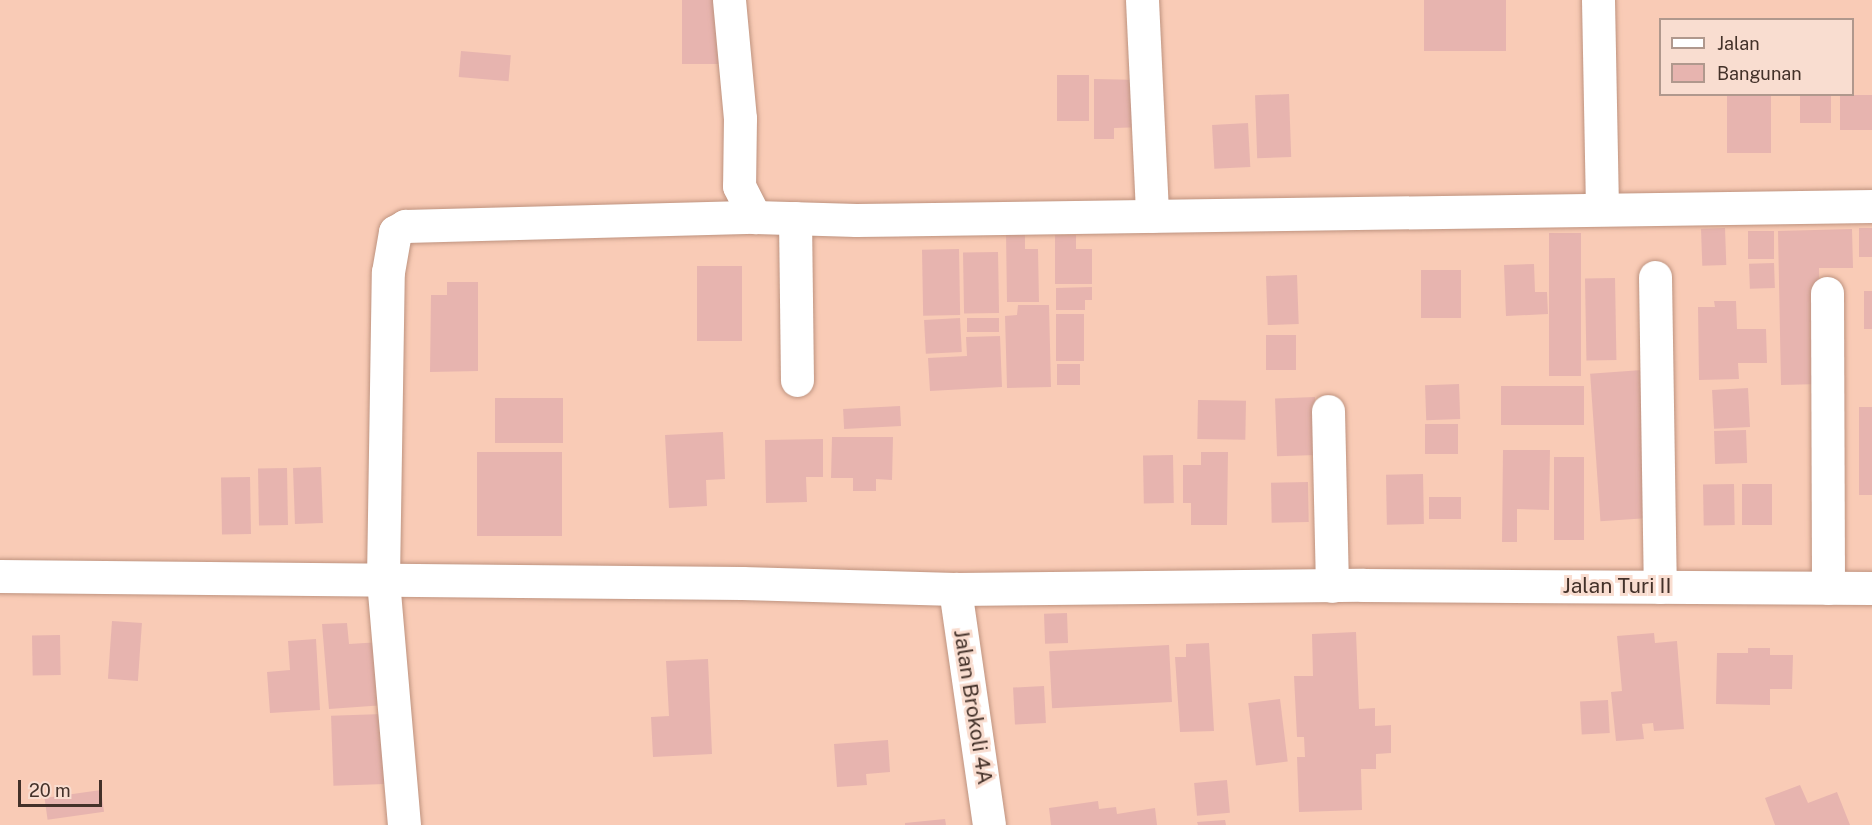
<!DOCTYPE html>
<html>
<head>
<meta charset="utf-8">
<style>
	body { margin:0 }
	#map { position:relative; width:1872px; height:825px; overflow:hidden; background:#f9cbb6; font-family:"Public Sans",sans-serif }
	div>[style] { position:absolute }
	.building>* { inset:0; background:#e7b4af; transform-origin:0 0 }
	.roads { filter:drop-shadow(0 0 2px #be937f) drop-shadow(0 0 2px #be937f) }
	.minor>* { height:33px; margin:-16.5px; padding:0 16.5px; transform-origin:16.5px; border-radius:16.5px; background:#fff }
	span { translate:-50% -50%; white-space:nowrap; text-align:center; line-height:1.15; -webkit-text-stroke:6px #f9ddd0; paint-order:stroke }
	.street-label { font-size:21px; color:#433129 }
	.legend { position:absolute; left:1659px; top:18px; width:195px; height:78px; box-sizing:border-box; background:#f9ddd0; border:2px solid #b0988d; margin:0; padding:8px 10px; list-style:none; font-size:18px; color:#433129 }
	.legend li { display:flex; align-items:center; gap:12px; height:30px }
	.legend b { width:30px; border:2px solid #b0988d }
	.scale { position:absolute; left:18px; top:780px; width:84px; height:27px; box-sizing:border-box; border:3px solid #433129; border-top:0; padding-left:8px; font-size:18px; line-height:21px; white-space:nowrap; color:#433129; -webkit-text-stroke:4px #f9ddd0; paint-order:stroke }
</style>
</head>
<body>
<div id="map">
	<div class="building">
		<i style="left:682px;top:0;width:43px;height:64px"></i>
		<i style="left:1424px;top:0;width:82px;height:51px"></i>
		<i style="left:461px;top:51px;width:50px;height:26px;rotate:5deg"></i>
		<i style="left:1057px;top:75px;width:32px;height:46px"></i>
		<i style="clip-path:polygon(1094px 79px,1144px 80px,1145px 127px,1114px 128px,1114px 139px,1094px 139px)"></i>
		<i style="left:1289px;top:94px;width:63px;height:34px;rotate:88deg"></i>
		<i style="left:1727px;top:94px;width:44px;height:59px"></i>
		<i style="left:1800px;top:94px;width:31px;height:29px"></i>
		<i style="left:1840px;top:95px;width:32px;height:35px"></i>
		<i style="left:1248px;top:123px;width:44px;height:36px;rotate:87deg"></i>
		<i style="left:1725px;top:228px;width:37px;height:24px;rotate:88deg"></i>
		<i style="left:1872px;top:228px;width:29px;height:13px;rotate:90deg"></i>
		<i style="clip-path:polygon(1852px 229px,1853px 268px,1819px 268px,1821px 384px,1781px 385px,1778px 231px)"></i>
		<i style="left:1748px;top:231px;width:26px;height:28px"></i>
		<i style="clip-path:polygon(1006px 233px,1025px 233px,1025px 249px,1038px 249px,1039px 302px,1007px 302px)"></i>
		<i style="left:1549px;top:233px;width:32px;height:143px"></i>
		<i style="clip-path:polygon(1055px 235px,1076px 235px,1076px 249px,1092px 249px,1092px 284px,1055px 284px)"></i>
		<i style="left:959px;top:249px;width:66px;height:37px;rotate:89deg"></i>
		<i style="left:998px;top:252px;width:61px;height:35px;rotate:89deg"></i>
		<i style="left:1774px;top:263px;width:25px;height:25px;rotate:88deg"></i>
		<i style="clip-path:polygon(1534px 264px,1535px 292px,1547px 292px,1548px 314px,1506px 316px,1504px 265px)"></i>
		<i style="left:697px;top:266px;width:45px;height:75px"></i>
		<i style="left:1421px;top:270px;width:40px;height:48px"></i>
		<i style="left:1297px;top:275px;width:49px;height:31px;rotate:88deg"></i>
		<i style="left:1615px;top:278px;width:82px;height:30px;rotate:89deg"></i>
		<i style="clip-path:polygon(447px 282px,478px 282px,478px 371px,430px 372px,431px 295px,447px 295px)"></i>
		<i style="clip-path:polygon(1092px 287px,1092px 300px,1085px 300px,1085px 310px,1056px 310px,1056px 288px)"></i>
		<i style="left:1864px;top:291px;width:8px;height:38px"></i>
		<i style="clip-path:polygon(1714px 301px,1736px 301px,1737px 329px,1766px 329px,1767px 363px,1738px 363px,1739px 379px,1699px 380px,1698px 307px,1715px 307px)"></i>
		<i style="clip-path:polygon(1018px 305px,1049px 305px,1051px 387px,1007px 388px,1005px 316px,1017px 315px)"></i>
		<i style="left:1056px;top:314px;width:28px;height:47px"></i>
		<i style="left:960px;top:318px;width:34px;height:36px;rotate:87deg"></i>
		<i style="left:999px;top:318px;width:14px;height:32px;rotate:90deg"></i>
		<i style="left:1266px;top:335px;width:30px;height:35px"></i>
		<i style="clip-path:polygon(1000px 336px,1002px 387px,930px 391px,928px 358px,967px 356px,966px 337px)"></i>
		<i style="left:1057px;top:364px;width:23px;height:21px"></i>
		<i style="left:1642px;top:370px;width:148px;height:52px;rotate:86deg"></i>
		<i style="left:1459px;top:384px;width:35px;height:34px;rotate:88deg"></i>
		<i style="left:1584px;top:386px;width:39px;height:83px;rotate:90deg"></i>
		<i style="left:1748px;top:388px;width:39px;height:36px;rotate:87deg"></i>
		<i style="left:1315px;top:397px;width:58px;height:40px;rotate:88deg"></i>
		<i style="left:495px;top:398px;width:68px;height:45px"></i>
		<i style="left:1198px;top:400px;width:48px;height:39px;rotate:1deg"></i>
		<i style="left:900px;top:406px;width:20px;height:57px;rotate:87deg"></i>
		<i style="left:1859px;top:407px;width:13px;height:88px"></i>
		<i style="left:1425px;top:424px;width:33px;height:30px"></i>
		<i style="left:1746px;top:430px;width:33px;height:32px;rotate:88deg"></i>
		<i style="clip-path:polygon(723px 432px,725px 479px,706px 480px,707px 506px,669px 508px,665px 435px)"></i>
		<i style="clip-path:polygon(832px 437px,893px 437px,892px 480px,876px 479px,876px 491px,853px 491px,853px 478px,831px 478px)"></i>
		<i style="clip-path:polygon(823px 439px,823px 477px,806px 477px,807px 502px,766px 503px,765px 440px)"></i>
		<i style="clip-path:polygon(1503px 450px,1550px 450px,1549px 510px,1517px 509px,1517px 542px,1502px 542px)"></i>
		<i style="left:477px;top:452px;width:85px;height:84px"></i>
		<i style="clip-path:polygon(1201px 452px,1228px 452px,1227px 525px,1191px 525px,1191px 503px,1183px 503px,1183px 465px,1201px 465px)"></i>
		<i style="left:1173px;top:455px;width:48px;height:30px;rotate:89deg"></i>
		<i style="left:1554px;top:457px;width:30px;height:83px"></i>
		<i style="left:321px;top:467px;width:56px;height:28px;rotate:88deg"></i>
		<i style="left:287px;top:468px;width:57px;height:29px;rotate:89deg"></i>
		<i style="left:1423px;top:474px;width:50px;height:37px;rotate:89deg"></i>
		<i style="left:250px;top:477px;width:57px;height:29px;rotate:89deg"></i>
		<i style="left:1308px;top:482px;width:40px;height:37px;rotate:89deg"></i>
		<i style="left:1734px;top:484px;width:41px;height:31px;rotate:89deg"></i>
		<i style="left:1742px;top:484px;width:30px;height:41px"></i>
		<i style="left:1429px;top:497px;width:32px;height:22px"></i>
		<i style="left:1067px;top:613px;width:30px;height:23px;rotate:88deg"></i>
		<i style="left:112px;top:621px;width:30px;height:58px;rotate:4deg"></i>
		<i style="clip-path:polygon(347px 623px,349px 644px,381px 642px,385px 705px,329px 709px,322px 624px)"></i>
		<i style="clip-path:polygon(1356px 632px,1359px 709px,1375px 708px,1375px 726px,1391px 725px,1391px 753px,1376px 754px,1376px 769px,1361px 769px,1362px 810px,1299px 812px,1297px 757px,1305px 757px,1304px 737px,1297px 737px,1294px 676px,1313px 676px,1312px 634px)"></i>
		<i style="clip-path:polygon(1654px 633px,1655px 643px,1677px 641px,1684px 729px,1654px 731px,1653px 723px,1642px 724px,1644px 739px,1616px 741px,1611px 692px,1622px 691px,1617px 636px)"></i>
		<i style="left:60px;top:635px;width:40px;height:28px;rotate:89deg"></i>
		<i style="clip-path:polygon(316px 639px,320px 710px,270px 713px,267px 672px,290px 670px,288px 641px)"></i>
		<i style="clip-path:polygon(1209px 643px,1214px 731px,1180px 732px,1175px 657px,1186px 657px,1186px 644px)"></i>
		<i style="left:1169px;top:645px;width:57px;height:120px;rotate:87deg"></i>
		<i style="clip-path:polygon(1748px 648px,1770px 648px,1770px 655px,1793px 655px,1792px 689px,1770px 689px,1770px 705px,1716px 704px,1717px 653px,1748px 653px)"></i>
		<i style="clip-path:polygon(708px 659px,712px 754px,653px 757px,651px 717px,669px 716px,666px 661px)"></i>
		<i style="left:1044px;top:686px;width:37px;height:31px;rotate:87deg"></i>
		<i style="left:1280px;top:699px;width:63px;height:32px;rotate:83deg"></i>
		<i style="left:1608px;top:700px;width:33px;height:28px;rotate:87deg"></i>
		<i style="left:383px;top:714px;width:70px;height:52px;rotate:88deg"></i>
		<i style="clip-path:polygon(888px 740px,890px 772px,866px 774px,867px 785px,837px 787px,834px 744px)"></i>
		<i style="left:1227px;top:780px;width:33px;height:33px;rotate:85deg"></i>
		<i style="clip-path:polygon(1800px 785px,1808px 803px,1837px 792px,1850px 825px,1775px 825px,1765px 798px)"></i>
		<i style="left:101px;top:790px;width:22px;height:57px;rotate:82deg"></i>
		<i style="clip-path:polygon(1098px 801px,1099px 809px,1116px 807px,1117px 814px,1155px 808px,1157px 825px,1051px 825px,1049px 808px)"></i>
		<i style="clip-path:polygon(945px 819px,946px 825px,905px 825px,905px 823px)"></i>
		<i style="clip-path:polygon(1225px 820px,1226px 825px,1198px 825px,1197px 822px)"></i>
	</div>
	<div class="roads">
		<div class="minor">
			<i style="left:729px;top:0;width:119px;rotate:84.7deg"></i>
			<i style="left:740px;top:118px;width:68px;rotate:90.8deg"></i>
			<i style="left:739px;top:186px;width:35px;rotate:63deg"></i>
			<i style="left:1142px;top:0;width:216px;rotate:87.3deg"></i>
			<i style="left:1598px;top:0;width:209px;rotate:88.9deg"></i>
			<i style="left:795px;top:218px;width:162px;rotate:89.3deg"></i>
			<i style="left:1655px;top:277px;width:310px;rotate:89.1deg"></i>
			<i style="left:1827px;top:293px;width:295px;rotate:89.8deg"></i>
			<i style="left:1328px;top:411px;width:175px;rotate:88.7deg"></i>
			<i style="left:0;top:576px;width:742px;rotate:0.54deg"></i>
			<i style="left:742px;top:583px;width:213px;rotate:1.6deg"></i>
			<i style="left:955px;top:589px;width:408px;rotate:-0.6deg"></i>
			<i style="left:1363px;top:585px;width:509px;rotate:0.34deg"></i>
			<i style="left:955px;top:589px;width:238px;rotate:81.8deg"></i>
			<i style="left:404px;top:825px;width:247px;rotate:-94.9deg"></i>
			<i style="left:383px;top:579px;width:307px;rotate:-89.1deg"></i>
			<i style="left:388px;top:272px;width:41px;rotate:-80.1deg"></i>
			<i style="left:395px;top:232px;width:12px;rotate:-31deg"></i>
			<i style="left:405px;top:226px;width:350px;rotate:-1.5deg"></i>
			<i style="left:755px;top:217px;width:101px;rotate:1.7deg"></i>
			<i style="left:856px;top:220px;width:1016px;rotate:-0.79deg"></i>
		</div>
	</div>
	<div class="street-label">
		<span style="left:1617px;top:586px">Jalan Turi II</span>
		<span style="left:973px;top:707px;rotate:81deg">Jalan Brokoli 4A</span>
	</div>
	<ul class="legend">
	<li><b style="height:8px;background:#fff"></b>Jalan</li>
	<li><b style="height:16px;background:#e7b4af"></b>Bangunan</li>
	</ul>
	<div class="scale">20 m</div>
</div>
</body>
</html>
